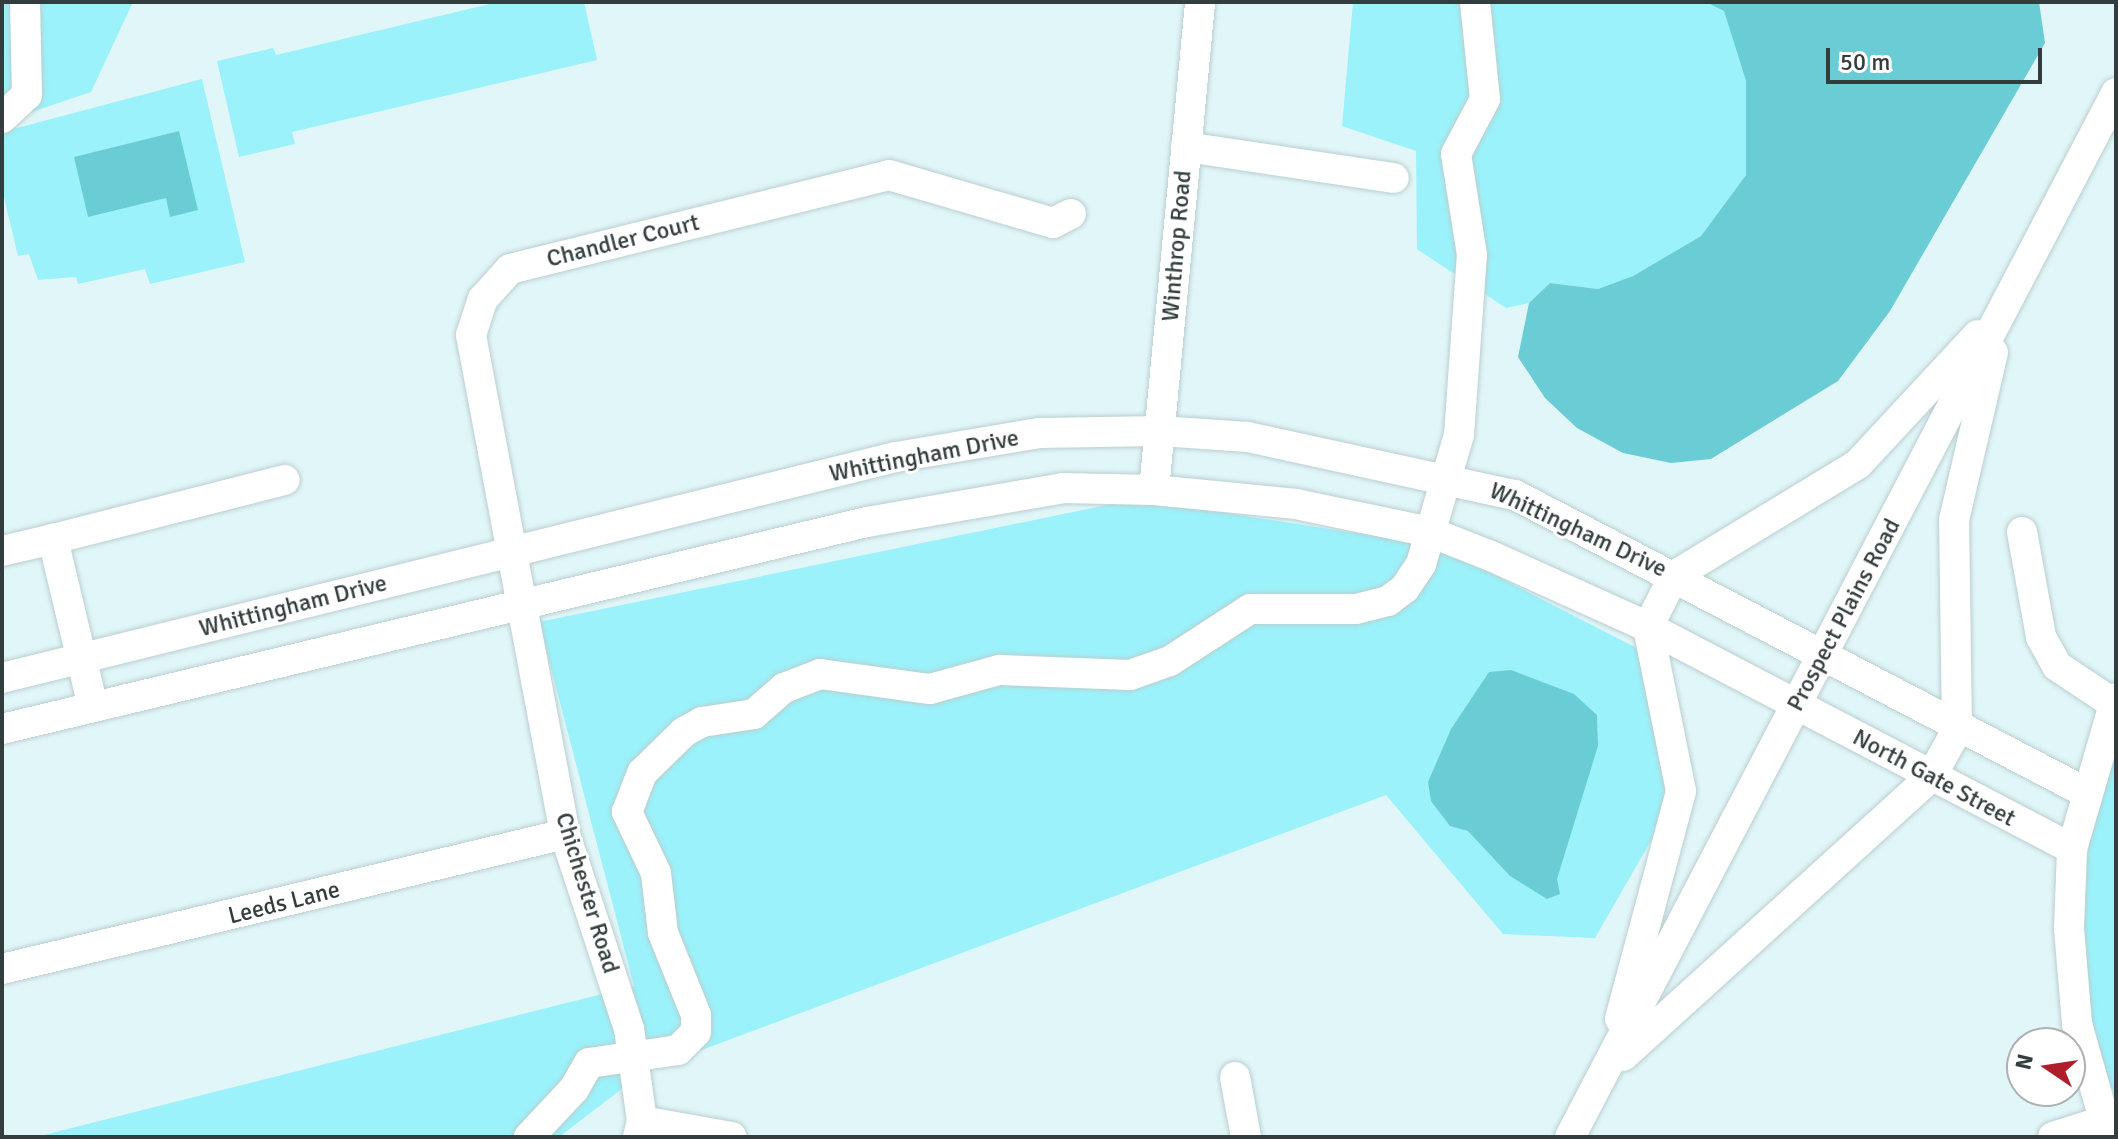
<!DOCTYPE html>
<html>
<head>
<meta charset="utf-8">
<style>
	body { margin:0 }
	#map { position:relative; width:2118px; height:1139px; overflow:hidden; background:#e1f6f8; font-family:Signika,sans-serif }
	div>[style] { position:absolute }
	.green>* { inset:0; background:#9bf2fa }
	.water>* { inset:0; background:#6acdd6 }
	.roads { filter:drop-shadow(0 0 2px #baced0) drop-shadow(0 0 2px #baced0) }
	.minor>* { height:30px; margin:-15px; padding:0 15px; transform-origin:15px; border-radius:15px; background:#fff }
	span { translate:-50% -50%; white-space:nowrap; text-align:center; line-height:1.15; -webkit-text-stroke:6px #fff; paint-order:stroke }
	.street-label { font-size:24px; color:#343d3d }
	.frame { position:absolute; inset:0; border:4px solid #343d3d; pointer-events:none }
	.north { position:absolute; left:2006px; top:1027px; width:80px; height:80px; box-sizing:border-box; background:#fff; border:2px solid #aeb1b1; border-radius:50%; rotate:283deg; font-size:22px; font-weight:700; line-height:32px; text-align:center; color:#343d3d }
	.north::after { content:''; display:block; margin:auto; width:28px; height:36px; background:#b01d2b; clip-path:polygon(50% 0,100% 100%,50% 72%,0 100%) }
	.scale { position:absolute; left:1826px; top:48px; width:216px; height:36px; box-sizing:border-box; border:4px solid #343d3d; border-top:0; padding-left:10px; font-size:24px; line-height:28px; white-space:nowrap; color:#343d3d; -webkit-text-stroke:6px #fff; paint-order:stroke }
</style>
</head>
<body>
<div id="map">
	<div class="green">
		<i style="clip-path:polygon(2px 2px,133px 2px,91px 92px,2px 122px)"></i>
		<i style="clip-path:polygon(498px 2px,584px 2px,597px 60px,292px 132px,295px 144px,239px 157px,217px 61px,273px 48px,276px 55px)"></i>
		<i style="clip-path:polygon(1353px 2px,1706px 2px,1724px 10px,1746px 81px,1746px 175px,1701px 236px,1633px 276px,1598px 289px,1550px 283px,1529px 303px,1506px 308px,1417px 249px,1416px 151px,1342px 126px)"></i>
		<i style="clip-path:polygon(202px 79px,245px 262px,150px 284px,145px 269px,78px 284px,76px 277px,38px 280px,29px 254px,18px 256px,2px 189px,2px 132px)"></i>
		<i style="clip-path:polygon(1136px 499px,1438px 546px,1656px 658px,1679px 792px,1595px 938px,1503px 934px,1386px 795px,645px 1071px,559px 1137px,36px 1137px,634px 986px,539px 622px)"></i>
		<i style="clip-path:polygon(2116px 715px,2116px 1088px,2096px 1096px,2073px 902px)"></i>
	</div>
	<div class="water">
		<i style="clip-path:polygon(1706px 2px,2039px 2px,2045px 43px,1890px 311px,1838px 381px,1711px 459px,1671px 463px,1623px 453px,1577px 428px,1545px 398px,1518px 357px,1529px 303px,1550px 283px,1598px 289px,1633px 276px,1701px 236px,1746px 175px,1746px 81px,1724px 11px)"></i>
		<i style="clip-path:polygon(179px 131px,198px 210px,170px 217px,166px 198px,88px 217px,74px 157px)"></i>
		<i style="clip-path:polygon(1511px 670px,1574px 694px,1597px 715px,1598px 746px,1557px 879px,1560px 894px,1547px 899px,1510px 876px,1468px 831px,1450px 826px,1431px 801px,1428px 782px,1451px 729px,1489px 672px)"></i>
	</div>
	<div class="roads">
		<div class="minor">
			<i style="left:2px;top:118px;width:34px;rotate:-43deg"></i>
			<i style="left:27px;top:95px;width:93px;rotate:-91.2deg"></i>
			<i style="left:1186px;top:147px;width:210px;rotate:8.5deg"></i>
			<i style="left:1154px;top:490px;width:490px;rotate:-84.6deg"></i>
			<i style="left:2022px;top:532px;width:107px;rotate:79.7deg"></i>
			<i style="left:2041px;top:637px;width:33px;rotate:61deg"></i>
			<i style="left:2057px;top:666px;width:69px;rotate:33.7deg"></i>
			<i style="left:2px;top:551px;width:52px;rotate:-13.2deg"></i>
			<i style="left:2px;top:678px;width:921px;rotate:-13.89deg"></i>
			<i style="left:896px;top:457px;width:146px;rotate:-9.5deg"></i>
			<i style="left:1040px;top:433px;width:120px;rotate:-1deg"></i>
			<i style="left:1160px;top:431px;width:88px;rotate:3.9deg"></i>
			<i style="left:1248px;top:437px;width:273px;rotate:12.3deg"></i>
			<i style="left:1515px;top:495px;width:643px;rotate:27.52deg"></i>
			<i style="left:93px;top:707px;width:173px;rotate:-103.4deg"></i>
			<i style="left:53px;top:539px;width:239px;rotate:-14.3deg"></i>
			<i style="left:2px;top:729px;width:889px;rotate:-13.46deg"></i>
			<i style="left:867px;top:522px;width:199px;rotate:-9.8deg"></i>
			<i style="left:1063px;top:488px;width:91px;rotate:1.3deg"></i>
			<i style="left:1154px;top:490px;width:143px;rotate:5.6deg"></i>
			<i style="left:1296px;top:504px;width:137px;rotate:11.8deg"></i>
			<i style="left:1430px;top:532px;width:66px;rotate:21.5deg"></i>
			<i style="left:1491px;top:556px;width:172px;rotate:24.3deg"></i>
			<i style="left:1648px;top:627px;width:479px;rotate:27.6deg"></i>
			<i style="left:2px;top:969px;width:579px;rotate:-13.48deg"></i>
			<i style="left:1620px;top:1019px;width:236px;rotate:-75deg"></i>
			<i style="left:1681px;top:791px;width:167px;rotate:-101.4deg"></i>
			<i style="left:1648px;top:627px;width:57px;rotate:-63deg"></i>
			<i style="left:1674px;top:576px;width:215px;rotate:-31.3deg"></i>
			<i style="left:1858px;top:464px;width:176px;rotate:-47.1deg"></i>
			<i style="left:1623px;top:1056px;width:416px;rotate:-42.2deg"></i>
			<i style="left:1931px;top:777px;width:54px;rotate:-61deg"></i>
			<i style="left:1957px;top:730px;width:210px;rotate:-90.8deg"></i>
			<i style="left:1954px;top:520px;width:172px;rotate:-76.9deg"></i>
			<i style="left:1235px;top:1077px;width:61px;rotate:79.6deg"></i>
			<i style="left:642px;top:1121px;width:91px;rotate:10.1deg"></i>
			<i style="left:529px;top:1137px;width:66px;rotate:-46.8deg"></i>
			<i style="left:574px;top:1089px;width:30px;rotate:-60deg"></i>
			<i style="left:589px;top:1063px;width:90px;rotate:-8.3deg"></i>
			<i style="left:678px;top:1050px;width:25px;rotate:-45deg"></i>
			<i style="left:696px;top:1032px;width:17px;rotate:-90deg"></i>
			<i style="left:696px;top:1015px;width:88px;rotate:-111.9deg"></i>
			<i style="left:663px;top:933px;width:60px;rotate:-96.7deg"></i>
			<i style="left:656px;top:873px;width:68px;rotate:-115.4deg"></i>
			<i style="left:627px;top:812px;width:42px;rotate:-69deg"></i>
			<i style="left:642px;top:773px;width:59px;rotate:-44.3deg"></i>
			<i style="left:684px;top:732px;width:21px;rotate:-29deg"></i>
			<i style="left:702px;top:722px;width:53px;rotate:-8.7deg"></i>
			<i style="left:754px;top:714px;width:40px;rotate:-41deg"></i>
			<i style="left:784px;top:688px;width:39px;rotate:-21deg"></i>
			<i style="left:820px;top:674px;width:111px;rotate:7.8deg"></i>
			<i style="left:930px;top:689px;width:72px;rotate:-15.4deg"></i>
			<i style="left:999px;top:670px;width:131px;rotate:2.2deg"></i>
			<i style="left:1130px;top:675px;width:42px;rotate:-19.3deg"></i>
			<i style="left:1170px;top:661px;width:95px;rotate:-33deg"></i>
			<i style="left:1250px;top:609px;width:106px"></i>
			<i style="left:1356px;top:609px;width:33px;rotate:-14deg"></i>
			<i style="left:1388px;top:601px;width:21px;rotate:-37deg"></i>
			<i style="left:1405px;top:588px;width:29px;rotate:-56deg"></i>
			<i style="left:1421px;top:564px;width:134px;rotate:-73.6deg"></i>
			<i style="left:1459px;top:435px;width:180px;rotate:-85.9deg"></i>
			<i style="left:1472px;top:255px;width:102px;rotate:-99deg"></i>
			<i style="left:1456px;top:154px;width:62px;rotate:-62.2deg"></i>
			<i style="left:1485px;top:99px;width:98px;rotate:-95.9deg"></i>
			<i style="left:638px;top:1137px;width:16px;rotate:-76deg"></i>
			<i style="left:642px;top:1121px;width:93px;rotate:-98deg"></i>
			<i style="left:629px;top:1029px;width:205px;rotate:-108.2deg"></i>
			<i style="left:565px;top:834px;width:508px;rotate:-100.67deg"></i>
			<i style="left:471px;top:335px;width:38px;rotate:-72deg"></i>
			<i style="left:483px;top:299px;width:40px;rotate:-48deg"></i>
			<i style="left:510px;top:269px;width:390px;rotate:-13.9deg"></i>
			<i style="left:889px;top:175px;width:171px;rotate:16.3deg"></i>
			<i style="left:1053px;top:223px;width:20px;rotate:-27deg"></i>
			<i style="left:1570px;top:1137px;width:1178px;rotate:-62.39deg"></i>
			<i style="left:2053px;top:1137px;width:52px;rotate:-17.7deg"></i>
			<i style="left:2109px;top:1137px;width:117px;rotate:-105.8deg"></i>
			<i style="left:2077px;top:1024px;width:96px;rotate:-94.8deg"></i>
			<i style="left:2069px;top:928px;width:79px;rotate:-87.8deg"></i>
			<i style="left:2072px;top:849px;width:157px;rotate:-73.8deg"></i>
		</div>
	</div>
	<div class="street-label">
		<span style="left:623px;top:241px;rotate:-14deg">Chandler Court</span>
		<span style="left:1177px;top:246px;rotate:-85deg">Winthrop Road</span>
		<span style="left:924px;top:456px;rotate:-11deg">Whittingham Drive</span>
		<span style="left:1578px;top:530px;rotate:25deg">Whittingham Drive</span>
		<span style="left:293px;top:606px;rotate:-14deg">Whittingham Drive</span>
		<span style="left:1844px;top:615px;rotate:-62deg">Prospect Plains Road</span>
		<span style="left:1934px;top:778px;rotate:28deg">North Gate Street</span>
		<span style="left:587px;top:893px;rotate:73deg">Chichester Road</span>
		<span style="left:284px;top:903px;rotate:-14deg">Leeds Lane</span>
	</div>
	<div class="frame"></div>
	<div class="north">N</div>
	<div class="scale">50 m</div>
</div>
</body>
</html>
